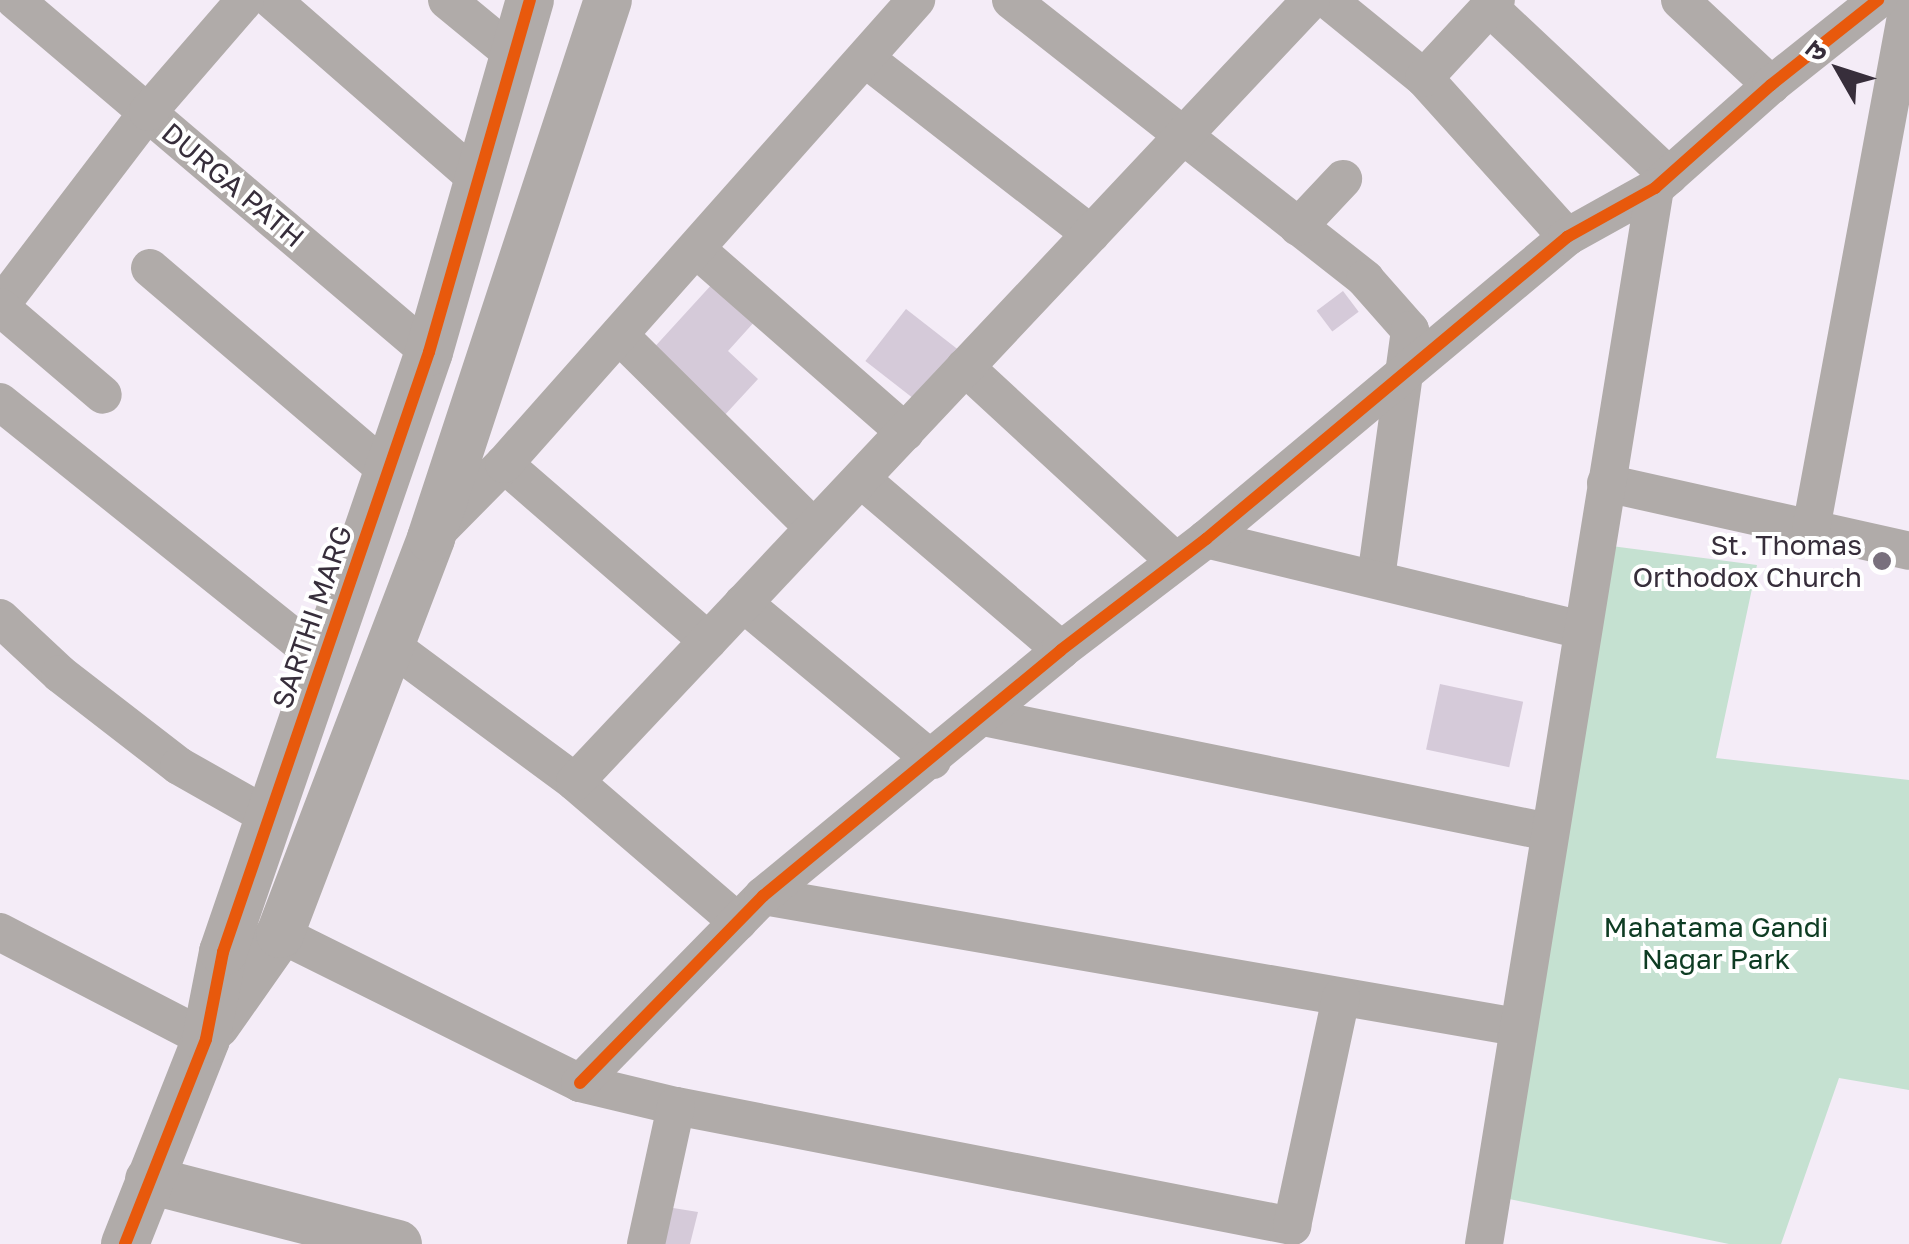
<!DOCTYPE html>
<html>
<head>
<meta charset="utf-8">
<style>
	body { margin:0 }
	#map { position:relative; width:1909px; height:1244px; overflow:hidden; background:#f4ecf7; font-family:"Golos Text","Noto Sans Devanagari",sans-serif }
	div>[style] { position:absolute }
	.green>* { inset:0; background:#c5e1d1 }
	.building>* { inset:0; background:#d5cad9; transform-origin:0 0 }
	.minor>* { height:38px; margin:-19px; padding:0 19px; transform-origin:19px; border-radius:19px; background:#b0aba9 }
	.tertiary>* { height:48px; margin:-24px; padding:0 24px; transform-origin:24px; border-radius:24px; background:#b0aba9 }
	.cycleway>* { height:12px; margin:-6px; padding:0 6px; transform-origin:6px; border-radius:6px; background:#e8590c }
	.dots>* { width:28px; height:28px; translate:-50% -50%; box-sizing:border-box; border:5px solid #fff; border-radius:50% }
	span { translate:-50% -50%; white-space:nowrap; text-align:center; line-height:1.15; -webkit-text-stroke:8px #fff; paint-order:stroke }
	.street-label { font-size:28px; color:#372e3b }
	.poi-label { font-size:28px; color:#372e3b }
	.right { translate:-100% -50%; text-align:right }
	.park-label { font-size:28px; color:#0e3c23 }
	.north { position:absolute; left:1789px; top:20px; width:100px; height:100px; -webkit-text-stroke:8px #fff; paint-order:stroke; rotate:309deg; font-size:28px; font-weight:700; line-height:40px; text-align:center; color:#372e3b }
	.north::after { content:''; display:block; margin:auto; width:35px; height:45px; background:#372e3b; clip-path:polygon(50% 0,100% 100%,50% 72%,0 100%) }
</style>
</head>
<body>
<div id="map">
	<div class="green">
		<i style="clip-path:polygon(1596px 544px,1757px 565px,1716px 758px,1909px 780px,1909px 1090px,1839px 1078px,1781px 1244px,1729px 1244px,1490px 1195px)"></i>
	</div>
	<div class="building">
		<i style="clip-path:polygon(714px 282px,756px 320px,728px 351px,758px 379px,722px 418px,650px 352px)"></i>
		<i style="left:1343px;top:291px;width:26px;height:33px;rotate:53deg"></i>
		<i style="left:906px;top:309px;width:68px;height:66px;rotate:38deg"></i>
		<i style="left:1440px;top:684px;width:85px;height:67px;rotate:12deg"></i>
		<i style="clip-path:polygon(667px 1207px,698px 1212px,690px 1244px,658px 1244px)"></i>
	</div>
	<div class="minor">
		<i style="left:15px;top:0;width:543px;rotate:40.37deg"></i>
		<i style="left:272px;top:0;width:274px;rotate:41.1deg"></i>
		<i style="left:447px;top:0;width:87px;rotate:39.4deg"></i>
		<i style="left:1011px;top:0;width:451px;rotate:38.2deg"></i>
		<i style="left:1365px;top:279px;width:68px;rotate:48.6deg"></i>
		<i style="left:1410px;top:330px;width:250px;rotate:97.8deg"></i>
		<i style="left:1328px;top:0;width:124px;rotate:39.1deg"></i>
		<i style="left:1424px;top:78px;width:214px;rotate:48deg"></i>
		<i style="left:1680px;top:0;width:125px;rotate:43deg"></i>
		<i style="left:1489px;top:7px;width:247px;rotate:43.2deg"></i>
		<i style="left:866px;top:59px;width:285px;rotate:37.9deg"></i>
		<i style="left:1424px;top:78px;width:106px;rotate:-47.3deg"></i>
		<i style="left:1298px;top:227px;width:66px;rotate:-46.8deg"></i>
		<i style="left:696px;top:249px;width:278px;rotate:41.2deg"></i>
		<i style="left:150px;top:268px;width:313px;rotate:40.5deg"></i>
		<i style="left:0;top:306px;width:244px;rotate:-52.7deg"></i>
		<i style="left:148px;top:112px;width:148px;rotate:-49.1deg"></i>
		<i style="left:0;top:307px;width:135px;rotate:40.5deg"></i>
		<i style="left:619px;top:335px;width:274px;rotate:44.7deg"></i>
		<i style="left:965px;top:367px;width:286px;rotate:42.7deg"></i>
		<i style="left:0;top:402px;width:413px;rotate:38.7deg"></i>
		<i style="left:504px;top:464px;width:270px;rotate:40.9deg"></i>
		<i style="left:861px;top:479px;width:263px;rotate:40.5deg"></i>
		<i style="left:1606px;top:483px;width:311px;rotate:12.6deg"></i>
		<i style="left:1811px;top:529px;width:527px;rotate:-79.5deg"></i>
		<i style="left:432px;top:537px;width:103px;rotate:-45.4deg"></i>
		<i style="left:504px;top:464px;width:621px;rotate:-48.4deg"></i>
		<i style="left:1206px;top:539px;width:387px;rotate:13.6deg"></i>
		<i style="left:743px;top:603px;width:246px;rotate:39.7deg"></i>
		<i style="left:0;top:618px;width:82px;rotate:43deg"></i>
		<i style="left:60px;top:674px;width:150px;rotate:37.7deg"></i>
		<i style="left:179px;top:766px;width:103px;rotate:29.5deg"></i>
		<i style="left:390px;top:645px;width:230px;rotate:36.5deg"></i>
		<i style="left:575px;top:782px;width:215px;rotate:40.7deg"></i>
		<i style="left:983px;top:717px;width:578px;rotate:11.49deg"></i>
		<i style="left:575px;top:782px;width:1074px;rotate:-46.74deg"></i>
		<i style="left:763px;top:896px;width:765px;rotate:9.86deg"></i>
		<i style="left:0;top:932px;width:232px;rotate:27.4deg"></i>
		<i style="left:280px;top:934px;width:335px;rotate:26.4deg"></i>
		<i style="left:580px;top:1083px;width:99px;rotate:13.5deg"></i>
		<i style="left:676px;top:1106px;width:628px;rotate:11.02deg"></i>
		<i style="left:1292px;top:1226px;width:234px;rotate:-77.9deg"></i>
		<i style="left:580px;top:1083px;width:262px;rotate:-45.6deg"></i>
		<i style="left:763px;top:896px;width:386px;rotate:-39.5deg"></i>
		<i style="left:1061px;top:650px;width:183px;rotate:-37.4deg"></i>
		<i style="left:1206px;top:539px;width:471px;rotate:-39.9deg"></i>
		<i style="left:1567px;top:237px;width:101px;rotate:-29.1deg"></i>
		<i style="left:1655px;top:188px;width:155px;rotate:-41.6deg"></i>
		<i style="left:1771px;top:85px;width:137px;rotate:-38.5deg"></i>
		<i style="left:646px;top:1244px;width:141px;rotate:-77.7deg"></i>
		<i style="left:1484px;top:1244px;width:1070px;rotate:-80.8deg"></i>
	</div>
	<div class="tertiary">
		<i style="left:216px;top:1025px;width:111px;rotate:-54.9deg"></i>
		<i style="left:280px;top:934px;width:424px;rotate:-69.1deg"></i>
		<i style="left:431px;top:538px;width:566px;rotate:-71.79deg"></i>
		<i style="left:149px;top:1180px;width:257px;rotate:14.4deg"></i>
		<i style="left:125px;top:1244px;width:220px;rotate:-68.4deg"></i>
		<i style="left:206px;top:1039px;width:89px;rotate:-78.9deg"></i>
		<i style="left:223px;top:952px;width:634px;rotate:-71.05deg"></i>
		<i style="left:429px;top:352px;width:366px;rotate:-74deg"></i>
	</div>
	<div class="cycleway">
		<i style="left:580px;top:1083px;width:262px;rotate:-45.6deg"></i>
		<i style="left:763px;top:896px;width:386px;rotate:-39.5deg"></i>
		<i style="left:1061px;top:650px;width:183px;rotate:-37.4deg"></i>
		<i style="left:1206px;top:539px;width:471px;rotate:-39.9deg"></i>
		<i style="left:1567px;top:237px;width:101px;rotate:-29.1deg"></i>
		<i style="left:1655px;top:188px;width:155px;rotate:-41.6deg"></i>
		<i style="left:1771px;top:85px;width:137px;rotate:-38.5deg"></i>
		<i style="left:125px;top:1244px;width:220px;rotate:-68.4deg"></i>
		<i style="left:206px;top:1039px;width:89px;rotate:-78.9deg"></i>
		<i style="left:223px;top:952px;width:634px;rotate:-71.05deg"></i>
		<i style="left:429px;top:352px;width:366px;rotate:-74deg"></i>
	</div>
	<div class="dots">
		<i style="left:1882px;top:561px;background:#79707d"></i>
	</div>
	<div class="street-label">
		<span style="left:233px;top:185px;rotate:40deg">DURGA PATH</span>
		<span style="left:312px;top:617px;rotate:-71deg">SARTHI MARG</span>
	</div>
	<div class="poi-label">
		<span class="right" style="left:1862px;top:561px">St. Thomas<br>Orthodox Church</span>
	</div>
	<div class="park-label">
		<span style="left:1716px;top:943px">Mahatama Gandi<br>Nagar Park</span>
	</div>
	<div class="north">उ</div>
</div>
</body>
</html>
